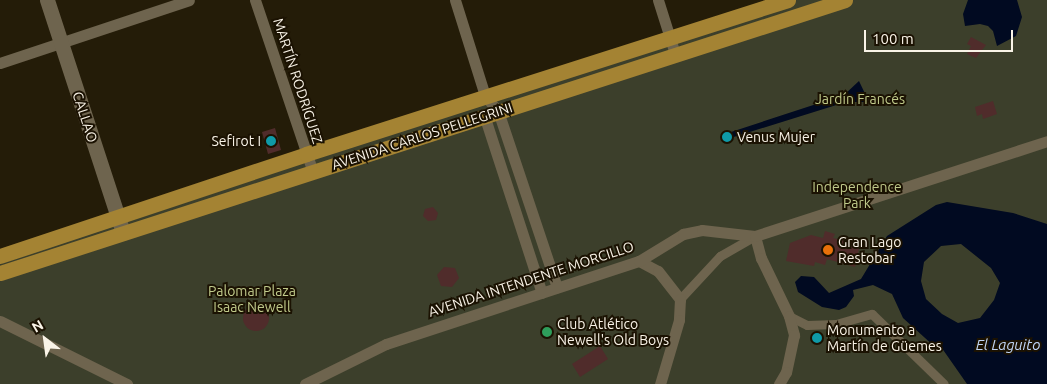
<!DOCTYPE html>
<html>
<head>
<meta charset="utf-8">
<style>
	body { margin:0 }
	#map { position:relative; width:1047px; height:384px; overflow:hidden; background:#241c08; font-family:Ubuntu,sans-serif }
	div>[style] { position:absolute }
	.green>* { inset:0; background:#3c3f2b }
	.water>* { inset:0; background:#010a21 }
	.building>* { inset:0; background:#502c2b }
	.round { border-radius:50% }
	.pedestrian>* { height:9px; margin:-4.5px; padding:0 4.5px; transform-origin:4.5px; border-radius:4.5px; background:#6e644e }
	.minor>* { height:11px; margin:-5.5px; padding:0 5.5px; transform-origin:5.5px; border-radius:5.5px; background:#6e644e }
	.secondary>* { height:15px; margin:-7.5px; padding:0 7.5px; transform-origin:7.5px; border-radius:7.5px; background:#6e644e }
	.primary>* { height:15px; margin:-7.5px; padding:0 7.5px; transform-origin:7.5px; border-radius:7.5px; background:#a48333 }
	.dots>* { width:14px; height:14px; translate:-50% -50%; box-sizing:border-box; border:2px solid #1b1202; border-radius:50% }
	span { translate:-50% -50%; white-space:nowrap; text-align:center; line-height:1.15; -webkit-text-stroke:4px #1b1202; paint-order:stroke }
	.street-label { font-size:14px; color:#f9f3e7 }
	.park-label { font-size:14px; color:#c0ca8b }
	.poi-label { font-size:14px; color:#f9f3e7 }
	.left { translate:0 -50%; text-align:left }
	.right { translate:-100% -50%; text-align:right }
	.water-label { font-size:15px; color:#c0d5f5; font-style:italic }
	.north { position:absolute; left:20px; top:314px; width:50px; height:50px; -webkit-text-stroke:4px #1b1202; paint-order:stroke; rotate:330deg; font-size:14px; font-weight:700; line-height:20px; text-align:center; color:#f9f3e7 }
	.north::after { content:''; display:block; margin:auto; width:18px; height:22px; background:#f9f3e7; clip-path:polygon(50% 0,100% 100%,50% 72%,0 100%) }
	.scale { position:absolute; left:864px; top:30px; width:149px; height:22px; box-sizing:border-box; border:2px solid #f9f3e7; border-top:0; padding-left:6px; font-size:15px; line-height:18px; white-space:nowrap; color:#f9f3e7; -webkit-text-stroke:4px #1b1202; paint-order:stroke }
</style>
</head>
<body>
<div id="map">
	<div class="green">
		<i style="clip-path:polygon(788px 0,1047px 0,1047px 384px,0 384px,0 256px)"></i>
	</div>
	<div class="water">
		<i style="clip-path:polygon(968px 0,1017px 0,1022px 17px,1016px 36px,997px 46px,993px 31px,988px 26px,980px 24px,965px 26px,963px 14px)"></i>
		<i style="clip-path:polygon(859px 81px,869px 102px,846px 102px,724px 140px,725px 134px,844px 95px)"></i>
		<i style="clip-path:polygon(evenodd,947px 202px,1013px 213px,1047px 224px,1047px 384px,967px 384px,939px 344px,935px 347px,903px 318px,892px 294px,873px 285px,853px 290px,854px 296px,846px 307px,839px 310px,822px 307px,798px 292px,795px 282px,801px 276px,814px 277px,829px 293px,861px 279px,887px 236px,936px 205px,947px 202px,961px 244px,991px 268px,1000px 283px,994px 300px,980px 318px,958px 323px,942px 314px,926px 299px,921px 281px,924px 262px,941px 246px,961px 244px)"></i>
	</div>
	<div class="building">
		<i style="clip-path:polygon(971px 37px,986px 45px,976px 58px,967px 54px,971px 46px,967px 44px)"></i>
		<i style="clip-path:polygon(993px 101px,997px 114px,983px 119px,982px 114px,977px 116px,975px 107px)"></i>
		<i style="clip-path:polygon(275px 128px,281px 150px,268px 154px,262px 132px)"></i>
		<i style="clip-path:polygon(433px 207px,438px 213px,436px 220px,428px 221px,423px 216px,425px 209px)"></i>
		<i style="clip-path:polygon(825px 231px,835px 234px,833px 238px,860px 244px,855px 267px,827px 259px,825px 265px,815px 262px,814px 266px,786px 261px,790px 243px,811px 235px,823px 238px)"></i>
		<i style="clip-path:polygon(444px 267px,455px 268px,459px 278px,452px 287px,441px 286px,437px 275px)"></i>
		<i class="round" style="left:243px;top:305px;width:26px;height:26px"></i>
		<i style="clip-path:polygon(600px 346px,608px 359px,580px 377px,572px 364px)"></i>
	</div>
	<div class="pedestrian">
		<i style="left:680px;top:299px;width:59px;rotate:-47.1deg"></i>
		<i style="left:720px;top:256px;width:40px;rotate:-29.7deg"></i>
		<i style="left:789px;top:316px;width:20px;rotate:27deg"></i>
		<i style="left:807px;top:325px;width:29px;rotate:-2deg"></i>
		<i style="left:836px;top:324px;width:37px;rotate:-16deg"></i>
		<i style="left:872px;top:314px;width:100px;rotate:44.2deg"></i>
	</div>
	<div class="minor">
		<i style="left:255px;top:0;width:182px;rotate:71.4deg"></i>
		<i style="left:455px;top:0;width:101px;rotate:72.6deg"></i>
		<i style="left:485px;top:96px;width:20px;rotate:49deg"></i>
		<i style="left:498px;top:111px;width:186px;rotate:71.5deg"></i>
		<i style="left:658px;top:0;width:57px;rotate:72.5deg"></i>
		<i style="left:0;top:63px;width:199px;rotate:-18.4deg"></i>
		<i style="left:484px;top:115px;width:187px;rotate:72deg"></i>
		<i style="left:755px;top:236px;width:23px;rotate:75deg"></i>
		<i style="left:761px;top:258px;width:64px;rotate:64.2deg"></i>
		<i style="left:789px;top:316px;width:20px;rotate:75deg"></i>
		<i style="left:794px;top:335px;width:38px;rotate:102deg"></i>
		<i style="left:786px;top:372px;width:14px;rotate:120deg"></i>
		<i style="left:639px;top:261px;width:21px;rotate:28deg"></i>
		<i style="left:658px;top:271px;width:36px;rotate:52deg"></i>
		<i style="left:680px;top:299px;width:21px;rotate:93deg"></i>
		<i style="left:679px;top:320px;width:67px;rotate:106.5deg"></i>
		<i style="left:0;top:321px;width:142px;rotate:26.4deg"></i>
		<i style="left:305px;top:384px;width:90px;rotate:-26.3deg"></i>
		<i style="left:386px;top:344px;width:266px;rotate:-18.2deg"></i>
		<i style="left:639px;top:261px;width:52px;rotate:-31.5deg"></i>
		<i style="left:683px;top:234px;width:19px;rotate:-12deg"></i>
		<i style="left:702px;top:230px;width:53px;rotate:6.5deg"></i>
		<i style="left:755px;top:236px;width:307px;rotate:-18deg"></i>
	</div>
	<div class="secondary">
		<i style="left:47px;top:0;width:245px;rotate:71.9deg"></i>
	</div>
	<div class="primary">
		<i style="left:0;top:256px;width:323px;rotate:-18.4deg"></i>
		<i style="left:306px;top:154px;width:506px;rotate:-17.72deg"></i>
		<i style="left:0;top:273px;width:888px;rotate:-17.9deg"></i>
	</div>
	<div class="dots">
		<i style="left:727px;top:137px;background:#0f9aa8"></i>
		<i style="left:271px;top:141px;background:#0f9aa8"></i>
		<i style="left:828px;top:250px;background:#e8710a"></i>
		<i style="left:547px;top:332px;background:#2e9e5b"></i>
		<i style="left:817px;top:338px;background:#0f9aa8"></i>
	</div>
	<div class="street-label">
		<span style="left:298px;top:81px;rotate:72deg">MARTÍN RODRÍGUEZ</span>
		<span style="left:85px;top:117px;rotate:72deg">CALLAO</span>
		<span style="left:422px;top:136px;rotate:-18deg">AVENIDA CARLOS PELLEGRINI</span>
		<span style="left:531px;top:279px;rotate:-18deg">AVENIDA INTENDENTE MORCILLO</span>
	</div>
	<div class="park-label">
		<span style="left:860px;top:99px">Jardín Francés</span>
		<span style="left:857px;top:195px">Independence<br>Park</span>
		<span style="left:252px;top:299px">Palomar Plaza<br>Isaac Newell</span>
	</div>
	<div class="poi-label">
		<span class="left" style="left:737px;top:137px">Venus Mujer</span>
		<span class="right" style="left:261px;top:141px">Sefirot I</span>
		<span class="left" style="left:838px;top:250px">Gran Lago<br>Restobar</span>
		<span class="left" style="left:557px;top:332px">Club Atlético<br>Newell's Old Boys</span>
		<span class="left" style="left:827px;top:338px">Monumento a<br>Martín de Güemes</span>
	</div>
	<div class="water-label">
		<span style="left:1008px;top:345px">El Laguito</span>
	</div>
	<div class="north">N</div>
	<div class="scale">100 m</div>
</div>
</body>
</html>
